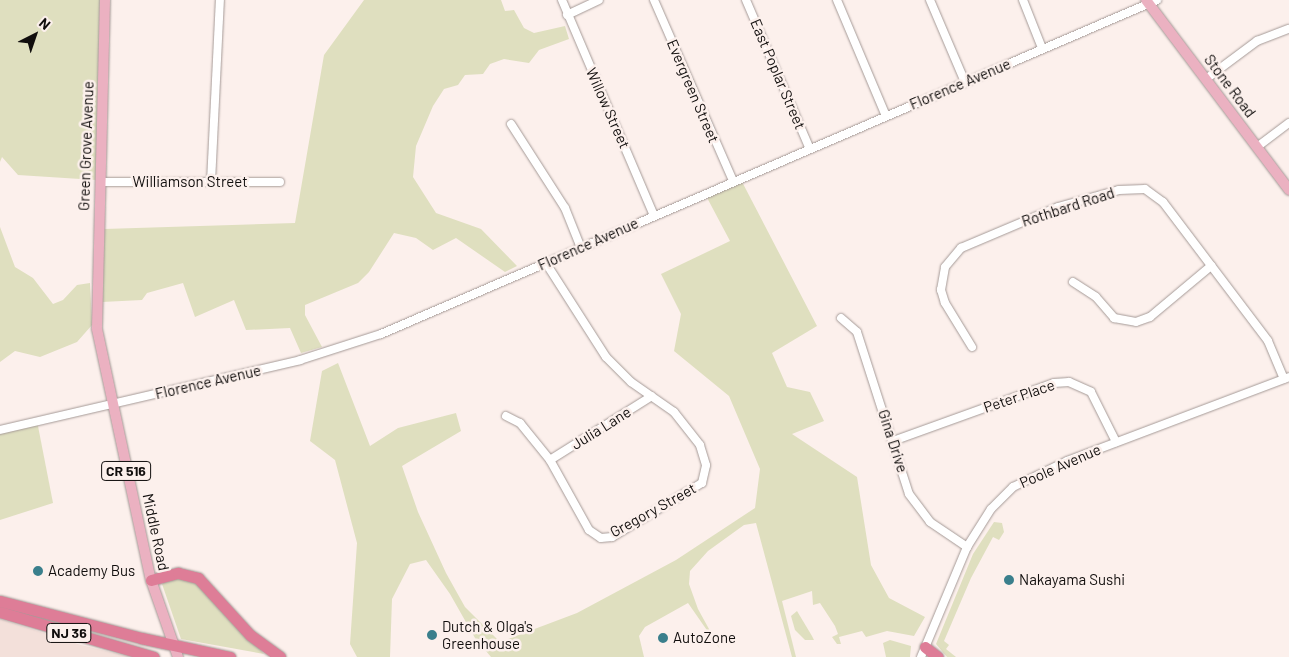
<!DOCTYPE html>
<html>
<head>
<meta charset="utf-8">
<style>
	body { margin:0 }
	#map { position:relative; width:1289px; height:657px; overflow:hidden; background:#fcf0ec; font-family:Barlow,sans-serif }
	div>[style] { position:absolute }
	.built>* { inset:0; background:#f3e0da }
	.green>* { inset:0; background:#dfdfbf }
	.roads { filter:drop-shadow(0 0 1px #a59a97) drop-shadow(0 0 1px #a59a97) }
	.minor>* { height:8px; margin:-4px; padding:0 4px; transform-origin:4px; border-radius:4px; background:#fff }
	.major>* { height:10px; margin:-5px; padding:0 5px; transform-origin:5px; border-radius:5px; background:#ebb1c1 }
	.highway>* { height:11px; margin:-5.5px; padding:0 5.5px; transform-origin:5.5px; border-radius:5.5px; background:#de7d97 }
	.dots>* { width:14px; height:14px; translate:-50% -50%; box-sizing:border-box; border:2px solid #fcf0ec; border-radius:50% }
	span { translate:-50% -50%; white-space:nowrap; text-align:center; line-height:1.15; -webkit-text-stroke:5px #fcf0ec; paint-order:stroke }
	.shield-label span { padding:1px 4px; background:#fcf0ec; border:1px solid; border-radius:4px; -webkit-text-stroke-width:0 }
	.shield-label { font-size:14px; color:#110e0d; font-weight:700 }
	.street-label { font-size:15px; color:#110e0d }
	.poi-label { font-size:15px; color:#110e0d }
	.left { translate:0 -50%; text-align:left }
	.north { position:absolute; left:10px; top:10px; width:50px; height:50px; -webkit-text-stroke:4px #fcf0ec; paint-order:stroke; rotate:41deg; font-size:14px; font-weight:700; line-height:20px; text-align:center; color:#110e0d }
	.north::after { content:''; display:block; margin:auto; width:18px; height:22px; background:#110e0d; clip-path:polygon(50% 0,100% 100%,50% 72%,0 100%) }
</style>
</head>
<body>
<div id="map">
	<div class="built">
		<i style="clip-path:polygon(0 619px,81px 645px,131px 657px,0 657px)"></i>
	</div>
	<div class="green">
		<i style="clip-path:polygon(0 0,100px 0,96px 180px,18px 175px,2px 157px,0 162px)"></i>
		<i style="clip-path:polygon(364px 0,501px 0,505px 11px,514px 10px,524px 28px,534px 33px,565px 26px,569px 39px,539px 50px,529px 63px,504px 59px,490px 64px,483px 74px,465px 75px,458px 85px,444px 89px,433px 106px,416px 146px,413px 177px,436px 213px,481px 229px,517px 266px,505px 272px,456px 238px,433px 250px,416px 238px,394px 233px,369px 272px,358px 283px,305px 305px,305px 315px,322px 347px,301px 353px,290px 328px,246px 330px,234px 300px,195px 317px,183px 283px,147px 293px,142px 300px,102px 302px,104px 229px,295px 223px,324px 55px)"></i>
		<i style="clip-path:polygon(739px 176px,817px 326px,772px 353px,787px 387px,810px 392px,824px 421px,792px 434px,857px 477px,871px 565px,889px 598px,925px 617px,914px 636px,887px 631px,866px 637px,862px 631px,839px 637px,841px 644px,837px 644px,832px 637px,838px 634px,835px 626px,820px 603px,813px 605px,812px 591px,782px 601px,796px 657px,792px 657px,756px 523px,744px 525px,708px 551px,690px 571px,689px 584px,698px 609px,720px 649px,688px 603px,645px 627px,639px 636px,644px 657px,491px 657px,475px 638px,450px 594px,426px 560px,410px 564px,392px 599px,390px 657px,357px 657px,350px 644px,357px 543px,335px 460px,310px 441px,322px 371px,338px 363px,370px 446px,398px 428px,456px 413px,461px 431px,402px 466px,418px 512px,446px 573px,465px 607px,500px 642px,577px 613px,676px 560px,755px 508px,760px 469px,729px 396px,674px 351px,681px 314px,661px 274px,730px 241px,704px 192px)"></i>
		<i style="clip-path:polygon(0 227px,15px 267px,33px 278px,53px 304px,63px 300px,77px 285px,90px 283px,92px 325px,77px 342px,40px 357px,15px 351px,0 362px)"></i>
		<i style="clip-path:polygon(37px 421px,53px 503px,0 520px,0 429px)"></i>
		<i style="clip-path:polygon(994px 522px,1002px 523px,1004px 532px,999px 540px,993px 537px,971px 578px,944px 641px,949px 645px,946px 649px,956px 657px,947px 657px,936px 644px,973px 554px)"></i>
		<i style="clip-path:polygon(185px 577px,205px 587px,264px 654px,181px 639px,162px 584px,168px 579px)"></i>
		<i style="clip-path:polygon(797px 611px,812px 636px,814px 640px,805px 640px,795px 630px,791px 616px)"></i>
		<i style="clip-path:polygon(890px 640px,911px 646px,910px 657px,886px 657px,883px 643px)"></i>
	</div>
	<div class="roads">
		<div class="minor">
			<i style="left:562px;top:0;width:235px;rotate:66.9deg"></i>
			<i style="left:654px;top:0;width:197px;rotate:66.4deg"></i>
			<i style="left:746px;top:0;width:162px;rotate:66.8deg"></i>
			<i style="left:837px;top:0;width:126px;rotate:67.1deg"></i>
			<i style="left:930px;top:0;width:89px;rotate:66.9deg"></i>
			<i style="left:1023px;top:0;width:52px;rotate:68.4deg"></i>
			<i style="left:567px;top:15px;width:35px;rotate:-25deg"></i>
			<i style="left:1206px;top:79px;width:64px;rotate:-36.7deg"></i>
			<i style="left:1257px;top:41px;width:34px;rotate:-21deg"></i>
			<i style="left:511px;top:124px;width:100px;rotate:57.3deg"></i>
			<i style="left:565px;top:208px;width:43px;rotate:68.2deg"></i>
			<i style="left:1257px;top:147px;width:40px;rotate:-37deg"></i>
			<i style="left:100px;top:182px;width:180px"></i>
			<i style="left:211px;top:182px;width:182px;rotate:-87.2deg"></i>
			<i style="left:1073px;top:282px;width:27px;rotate:33deg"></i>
			<i style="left:1096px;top:297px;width:28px;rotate:49deg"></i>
			<i style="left:1114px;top:318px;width:22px;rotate:10deg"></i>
			<i style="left:1136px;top:322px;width:15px;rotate:-20deg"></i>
			<i style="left:1150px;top:317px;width:80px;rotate:-39.9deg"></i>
			<i style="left:841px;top:318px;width:21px;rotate:41deg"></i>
			<i style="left:857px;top:332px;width:170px;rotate:72.2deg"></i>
			<i style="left:909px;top:494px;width:35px;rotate:53deg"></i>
			<i style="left:930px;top:522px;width:45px;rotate:34deg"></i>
			<i style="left:972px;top:347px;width:52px;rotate:-121.5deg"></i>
			<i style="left:945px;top:303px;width:14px;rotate:-107deg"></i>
			<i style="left:941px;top:290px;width:23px;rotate:-80deg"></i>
			<i style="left:945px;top:267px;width:25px;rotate:-50deg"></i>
			<i style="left:961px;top:248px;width:105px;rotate:-22.9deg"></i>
			<i style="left:1058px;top:207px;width:63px;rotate:-15.6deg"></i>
			<i style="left:1119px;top:190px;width:26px;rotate:-2deg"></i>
			<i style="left:1145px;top:189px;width:22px;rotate:36deg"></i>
			<i style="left:1163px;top:202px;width:174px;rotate:52.9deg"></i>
			<i style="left:1268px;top:341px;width:41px;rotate:67.2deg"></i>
			<i style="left:506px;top:416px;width:16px;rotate:27deg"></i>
			<i style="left:520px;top:423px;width:48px;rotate:51deg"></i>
			<i style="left:550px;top:460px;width:80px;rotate:60.9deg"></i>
			<i style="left:589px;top:530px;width:14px;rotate:34deg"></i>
			<i style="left:601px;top:538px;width:11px;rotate:-5deg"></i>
			<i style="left:612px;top:537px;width:105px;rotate:-31deg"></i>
			<i style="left:702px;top:483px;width:18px;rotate:-77deg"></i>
			<i style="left:706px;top:465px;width:21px;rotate:-107deg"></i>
			<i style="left:700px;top:445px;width:42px;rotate:-128.2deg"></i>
			<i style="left:674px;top:412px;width:52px;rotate:-145.1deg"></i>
			<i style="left:631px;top:382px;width:35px;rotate:-135deg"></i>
			<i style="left:606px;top:357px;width:112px;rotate:-122.6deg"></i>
			<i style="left:0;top:430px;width:308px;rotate:-13.1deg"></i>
			<i style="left:300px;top:360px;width:85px;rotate:-17.8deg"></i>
			<i style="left:381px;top:334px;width:845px;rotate:-23.29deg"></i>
			<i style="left:893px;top:441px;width:171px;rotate:-19.8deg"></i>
			<i style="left:1054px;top:383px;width:15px;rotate:-4deg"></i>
			<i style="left:1069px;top:382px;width:24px;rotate:24deg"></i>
			<i style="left:1091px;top:392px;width:56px;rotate:63.4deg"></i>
			<i style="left:550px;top:460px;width:120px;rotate:-32.1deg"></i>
			<i style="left:921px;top:657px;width:119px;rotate:-67.3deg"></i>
			<i style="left:967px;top:547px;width:45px;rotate:-57.7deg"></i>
			<i style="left:991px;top:509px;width:31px;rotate:-45deg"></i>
			<i style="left:1013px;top:487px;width:60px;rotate:-25.7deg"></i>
			<i style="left:1067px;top:461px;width:237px;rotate:-20.7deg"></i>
		</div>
		<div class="major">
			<i style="left:105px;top:0;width:329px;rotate:91.4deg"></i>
			<i style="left:97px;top:329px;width:257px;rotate:77.9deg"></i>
			<i style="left:151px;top:580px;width:82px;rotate:70.7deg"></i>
			<i style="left:1146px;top:0;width:238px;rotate:53deg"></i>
		</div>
		<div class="highway">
			<i style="left:151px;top:580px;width:28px;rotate:-15deg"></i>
			<i style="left:178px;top:573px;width:21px;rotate:14deg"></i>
			<i style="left:198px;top:578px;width:77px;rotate:47.6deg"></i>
			<i style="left:250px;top:635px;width:37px;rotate:36deg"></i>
			<i style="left:0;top:601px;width:146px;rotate:14.7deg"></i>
			<i style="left:141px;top:638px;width:91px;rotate:12.1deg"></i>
			<i style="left:0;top:612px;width:160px;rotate:16.3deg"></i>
			<i style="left:925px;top:647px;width:16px;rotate:38deg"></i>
		</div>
	</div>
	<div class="dots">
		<i style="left:38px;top:571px;background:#3a7f8c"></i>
		<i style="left:1009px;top:580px;background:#3a7f8c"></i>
		<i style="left:432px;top:635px;background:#3a7f8c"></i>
		<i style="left:663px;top:638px;background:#3a7f8c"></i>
	</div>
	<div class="shield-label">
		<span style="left:126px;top:471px">CR 516</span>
		<span style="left:69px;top:633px">NJ 36</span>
	</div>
	<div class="street-label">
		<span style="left:778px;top:74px;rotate:67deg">East Poplar Street</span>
		<span style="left:960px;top:84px;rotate:-23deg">Florence Avenue</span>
		<span style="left:1230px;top:86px;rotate:53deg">Stone Road</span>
		<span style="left:693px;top:91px;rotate:67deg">Evergreen Street</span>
		<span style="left:608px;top:108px;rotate:66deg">Willow Street</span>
		<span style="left:86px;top:146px;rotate:-88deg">Green Grove Avenue</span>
		<span style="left:190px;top:182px">Williamson Street</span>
		<span style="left:1068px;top:207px;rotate:-18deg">Rothbard Road</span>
		<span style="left:588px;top:244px;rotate:-24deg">Florence Avenue</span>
		<span style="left:208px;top:382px;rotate:-13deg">Florence Avenue</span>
		<span style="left:1019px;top:396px;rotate:-19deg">Peter Place</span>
		<span style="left:601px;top:428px;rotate:-32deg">Julia Lane</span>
		<span style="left:893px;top:441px;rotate:72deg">Gina Drive</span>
		<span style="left:1060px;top:466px;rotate:-24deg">Poole Avenue</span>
		<span style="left:653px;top:510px;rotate:-29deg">Gregory Street</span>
		<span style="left:156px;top:532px;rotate:78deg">Middle Road</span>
	</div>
	<div class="poi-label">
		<span class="left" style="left:48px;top:571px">Academy Bus</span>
		<span class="left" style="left:1019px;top:580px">Nakayama Sushi</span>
		<span class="left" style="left:442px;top:635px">Dutch &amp; Olga's<br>Greenhouse</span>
		<span class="left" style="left:673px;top:638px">AutoZone</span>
	</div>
	<div class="north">N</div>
</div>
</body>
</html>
